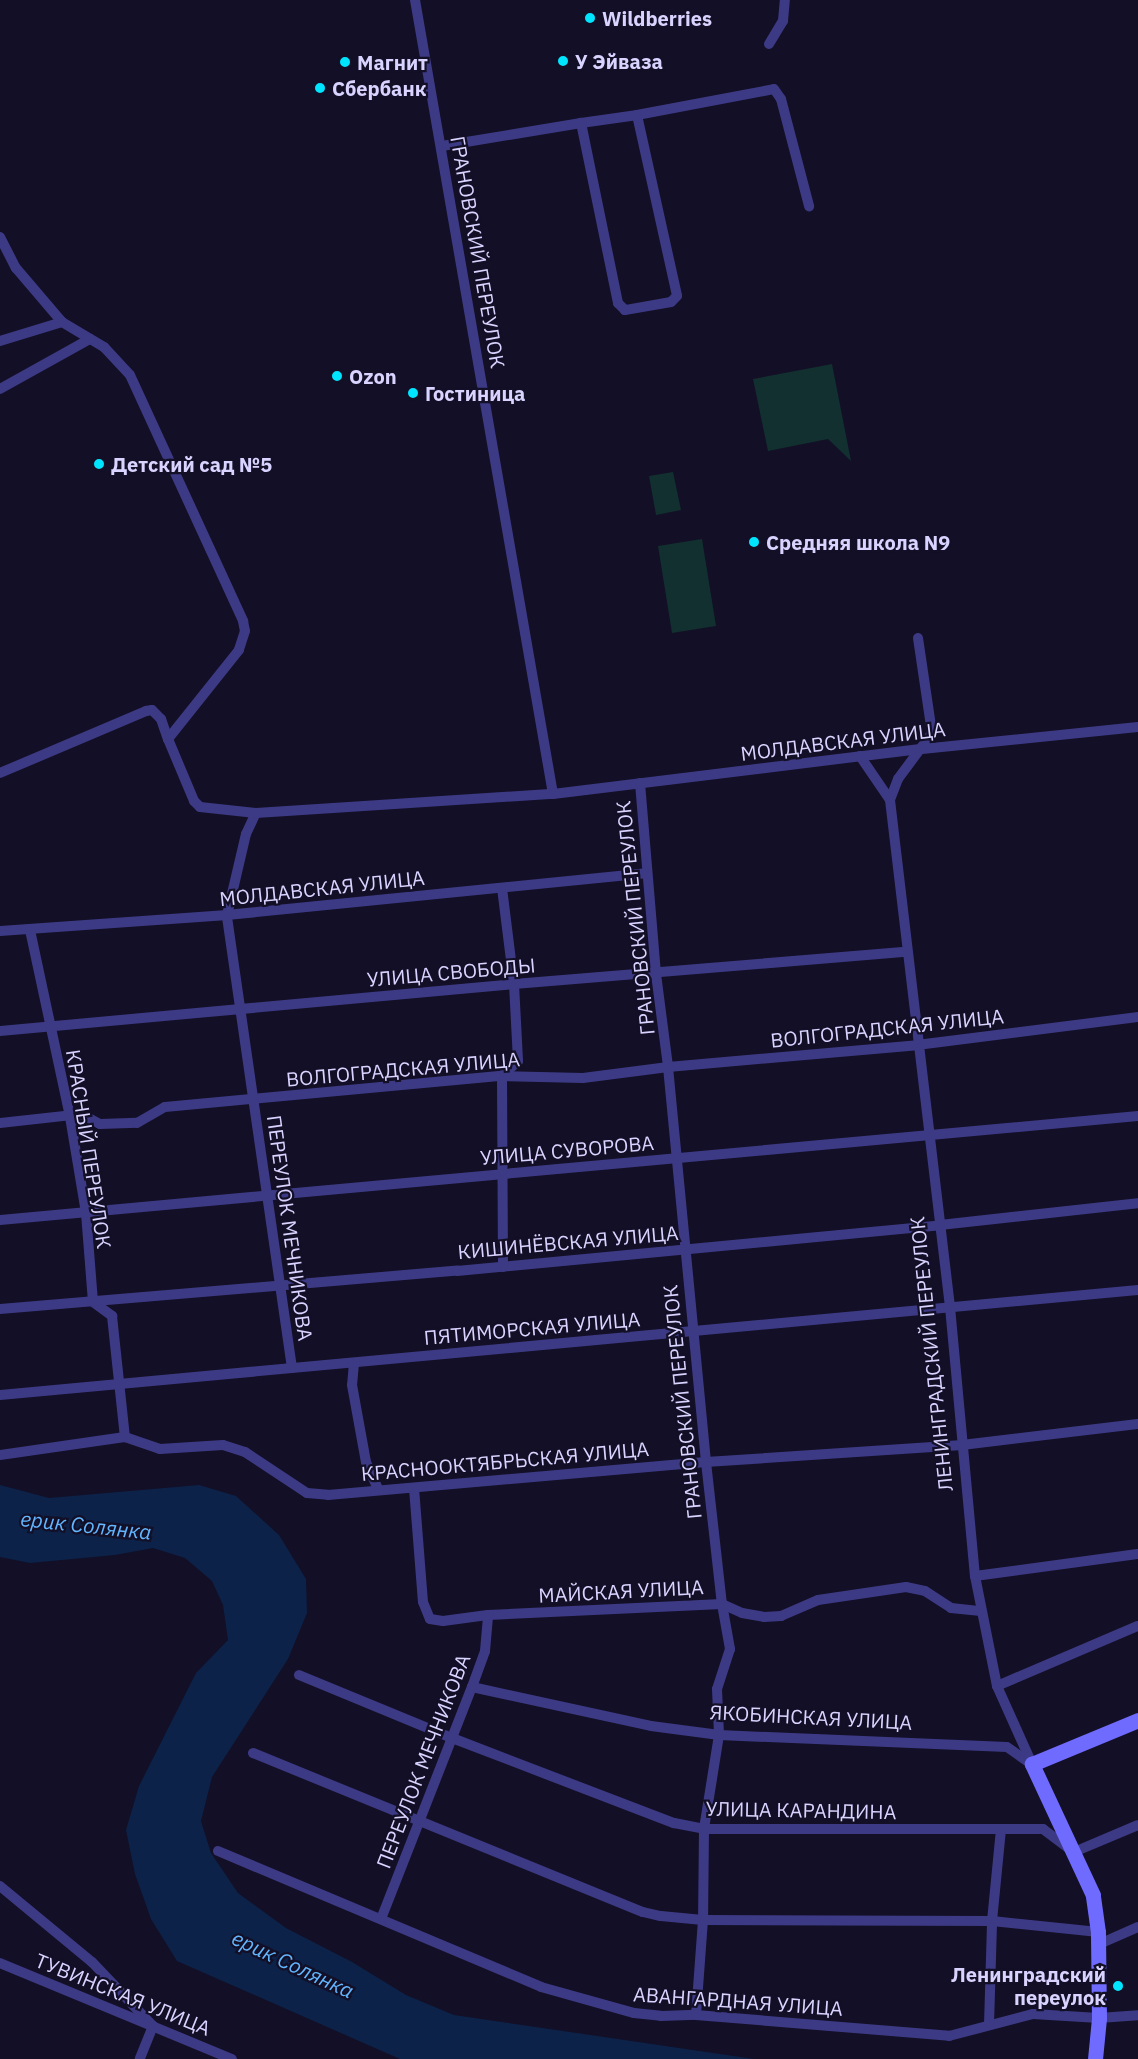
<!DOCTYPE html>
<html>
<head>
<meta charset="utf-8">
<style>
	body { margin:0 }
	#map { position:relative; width:1138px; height:2059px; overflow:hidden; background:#130f26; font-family:"IBM Plex Sans",sans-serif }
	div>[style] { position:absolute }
	.green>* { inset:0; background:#12302f }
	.water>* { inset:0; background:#0c2248 }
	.street>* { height:10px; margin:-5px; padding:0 5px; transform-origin:5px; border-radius:5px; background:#3d3a85 }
	.secondary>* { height:15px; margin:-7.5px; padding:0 7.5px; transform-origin:7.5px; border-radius:7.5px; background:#6f6bff }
	.dots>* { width:16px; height:16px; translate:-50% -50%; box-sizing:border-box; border:3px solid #130f26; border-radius:50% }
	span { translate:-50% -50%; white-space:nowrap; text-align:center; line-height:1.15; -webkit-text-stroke:4.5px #130f26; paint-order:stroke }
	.poi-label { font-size:20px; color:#d9d4ff; font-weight:700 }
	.left { translate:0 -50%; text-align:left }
	.right { translate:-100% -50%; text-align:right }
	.street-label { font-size:20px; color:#d9d4ff }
	.water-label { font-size:21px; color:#62b6ff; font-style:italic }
</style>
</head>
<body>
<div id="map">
	<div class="green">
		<i style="clip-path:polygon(832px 364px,851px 461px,828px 439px,768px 451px,753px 379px)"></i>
		<i style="clip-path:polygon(673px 472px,681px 510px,656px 515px,649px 476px)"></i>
		<i style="clip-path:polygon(702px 539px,716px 626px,672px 633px,658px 546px)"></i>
	</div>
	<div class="water">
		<i style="clip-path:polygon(0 1485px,49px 1498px,199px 1485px,236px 1496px,279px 1535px,306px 1579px,307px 1613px,288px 1659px,212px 1777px,201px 1821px,211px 1853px,238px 1893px,286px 1928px,352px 1962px,406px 1995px,454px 2015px,754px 2059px,400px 2059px,177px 1961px,151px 1919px,135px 1874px,126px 1830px,139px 1786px,196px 1673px,228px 1640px,223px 1605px,212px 1581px,185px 1558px,153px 1548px,115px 1555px,30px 1563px,0 1557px)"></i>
	</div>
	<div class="street">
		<i style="left:415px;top:0;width:806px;rotate:80.14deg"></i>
		<i style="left:769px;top:44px;width:27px;rotate:-59deg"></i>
		<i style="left:783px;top:21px;width:21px;rotate:-85deg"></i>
		<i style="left:637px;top:115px;width:185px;rotate:77.5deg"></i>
		<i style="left:677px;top:296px;width:8px;rotate:135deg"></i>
		<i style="left:671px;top:302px;width:47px;rotate:170.1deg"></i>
		<i style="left:625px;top:310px;width:10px;rotate:-135deg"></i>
		<i style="left:618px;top:303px;width:184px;rotate:-101.6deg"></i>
		<i style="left:581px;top:123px;width:57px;rotate:-8.1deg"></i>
		<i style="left:637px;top:115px;width:139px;rotate:-10.7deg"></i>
		<i style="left:774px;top:89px;width:12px;rotate:55deg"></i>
		<i style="left:781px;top:99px;width:111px;rotate:75.3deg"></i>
		<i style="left:442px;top:146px;width:141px;rotate:-9.4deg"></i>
		<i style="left:0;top:237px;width:35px;rotate:63deg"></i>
		<i style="left:16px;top:268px;width:71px;rotate:49.6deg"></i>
		<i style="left:62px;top:322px;width:49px;rotate:30.8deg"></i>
		<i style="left:104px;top:347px;width:38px;rotate:47deg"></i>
		<i style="left:130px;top:375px;width:271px;rotate:65.3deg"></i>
		<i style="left:243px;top:621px;width:10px;rotate:79deg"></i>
		<i style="left:245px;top:631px;width:20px;rotate:108deg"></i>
		<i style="left:239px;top:650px;width:114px;rotate:128.6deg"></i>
		<i style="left:168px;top:739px;width:67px;rotate:67.2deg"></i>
		<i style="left:194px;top:801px;width:8px;rotate:45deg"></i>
		<i style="left:200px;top:807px;width:56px;rotate:6.1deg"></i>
		<i style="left:0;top:341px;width:65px;rotate:-17deg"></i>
		<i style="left:0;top:389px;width:103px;rotate:-29.1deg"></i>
		<i style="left:918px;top:638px;width:96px;rotate:81.6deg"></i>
		<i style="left:932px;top:733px;width:57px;rotate:126.5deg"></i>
		<i style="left:898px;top:779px;width:22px;rotate:111deg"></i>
		<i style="left:890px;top:800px;width:511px;rotate:83.25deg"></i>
		<i style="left:950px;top:1307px;width:270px;rotate:84.7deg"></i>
		<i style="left:975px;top:1576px;width:112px;rotate:78.7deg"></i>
		<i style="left:997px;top:1686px;width:85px;rotate:65.8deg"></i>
		<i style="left:860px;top:756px;width:53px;rotate:55.7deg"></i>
		<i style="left:0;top:773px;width:159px;rotate:-23deg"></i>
		<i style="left:146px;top:711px;width:6px;rotate:-9deg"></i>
		<i style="left:152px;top:710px;width:13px;rotate:45deg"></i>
		<i style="left:161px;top:719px;width:21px;rotate:71deg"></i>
		<i style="left:640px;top:783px;width:192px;rotate:85.2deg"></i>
		<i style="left:656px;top:974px;width:94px;rotate:82.6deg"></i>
		<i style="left:668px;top:1067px;width:397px;rotate:84.5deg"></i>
		<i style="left:706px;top:1462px;width:143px;rotate:83.6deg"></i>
		<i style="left:722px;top:1604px;width:46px;rotate:79.9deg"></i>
		<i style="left:730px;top:1649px;width:42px;rotate:108deg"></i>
		<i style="left:717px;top:1689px;width:46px;rotate:87.5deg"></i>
		<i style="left:719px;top:1735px;width:95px;rotate:99.1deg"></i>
		<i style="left:704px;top:1829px;width:91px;rotate:90.6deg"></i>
		<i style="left:703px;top:1920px;width:95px;rotate:94.2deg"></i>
		<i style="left:502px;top:888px;width:97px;rotate:82.9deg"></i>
		<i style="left:514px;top:984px;width:77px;rotate:87deg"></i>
		<i style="left:518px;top:1061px;width:22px;rotate:137deg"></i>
		<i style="left:502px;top:1076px;width:191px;rotate:89.7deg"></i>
		<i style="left:30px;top:930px;width:191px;rotate:77.9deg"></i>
		<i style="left:70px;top:1117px;width:97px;rotate:80.5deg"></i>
		<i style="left:86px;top:1213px;width:89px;rotate:85.5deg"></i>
		<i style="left:93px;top:1302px;width:24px;rotate:36deg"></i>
		<i style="left:112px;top:1316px;width:122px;rotate:83.9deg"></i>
		<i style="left:0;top:931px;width:228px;rotate:-4deg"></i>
		<i style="left:227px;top:915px;width:421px;rotate:-5.7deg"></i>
		<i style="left:0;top:1031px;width:516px;rotate:-5.22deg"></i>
		<i style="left:514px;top:984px;width:393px;rotate:-4.7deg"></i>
		<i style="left:0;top:1123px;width:81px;rotate:-6.3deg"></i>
		<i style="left:81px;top:1114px;width:21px;rotate:28deg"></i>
		<i style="left:100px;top:1124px;width:37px;rotate:-2deg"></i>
		<i style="left:137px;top:1123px;width:32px;rotate:-30deg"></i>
		<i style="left:165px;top:1107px;width:338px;rotate:-5.3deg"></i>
		<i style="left:502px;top:1076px;width:81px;rotate:1.4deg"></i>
		<i style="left:583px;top:1078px;width:86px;rotate:-7.4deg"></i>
		<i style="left:668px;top:1067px;width:250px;rotate:-5deg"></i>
		<i style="left:917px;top:1045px;width:223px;rotate:-7.2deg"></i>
		<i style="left:0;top:1220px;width:1143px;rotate:-5.22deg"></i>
		<i style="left:0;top:1309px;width:459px;rotate:-4.8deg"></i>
		<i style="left:457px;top:1271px;width:485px;rotate:-5.4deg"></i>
		<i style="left:940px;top:1225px;width:199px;rotate:-6.3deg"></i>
		<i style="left:354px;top:1363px;width:22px;rotate:95deg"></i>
		<i style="left:352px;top:1385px;width:78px;rotate:79.7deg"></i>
		<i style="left:366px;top:1462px;width:30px;rotate:66deg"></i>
		<i style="left:292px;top:1368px;width:458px;rotate:-98.2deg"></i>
		<i style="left:227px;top:915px;width:83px;rotate:-76.8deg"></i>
		<i style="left:246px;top:834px;width:23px;rotate:-65deg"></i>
		<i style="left:256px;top:813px;width:298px;rotate:-3.7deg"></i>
		<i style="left:553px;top:794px;width:372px;rotate:-7deg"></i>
		<i style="left:922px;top:749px;width:217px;rotate:-5.8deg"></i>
		<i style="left:0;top:1395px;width:1143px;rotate:-5.27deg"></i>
		<i style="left:0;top:1455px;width:126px;rotate:-8.2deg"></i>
		<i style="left:125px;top:1437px;width:37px;rotate:19deg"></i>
		<i style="left:160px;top:1449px;width:63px;rotate:-3.6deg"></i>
		<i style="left:223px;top:1445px;width:23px;rotate:18deg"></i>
		<i style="left:245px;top:1452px;width:74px;rotate:33.5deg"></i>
		<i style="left:307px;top:1493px;width:21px;rotate:5deg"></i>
		<i style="left:328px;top:1495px;width:379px;rotate:-5deg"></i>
		<i style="left:706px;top:1462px;width:257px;rotate:-3.8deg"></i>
		<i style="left:962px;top:1445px;width:177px;rotate:-6.8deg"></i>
		<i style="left:414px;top:1488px;width:114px;rotate:85.5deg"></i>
		<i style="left:423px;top:1602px;width:18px;rotate:68deg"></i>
		<i style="left:430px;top:1619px;width:13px;rotate:9deg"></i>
		<i style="left:443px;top:1621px;width:45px;rotate:-7.6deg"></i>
		<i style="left:488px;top:1615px;width:234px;rotate:-2.7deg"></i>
		<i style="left:722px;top:1604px;width:22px;rotate:24deg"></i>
		<i style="left:742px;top:1613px;width:22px;rotate:10deg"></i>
		<i style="left:764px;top:1617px;width:17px;rotate:-3deg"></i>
		<i style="left:781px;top:1616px;width:40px;rotate:-23.4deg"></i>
		<i style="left:818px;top:1600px;width:89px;rotate:-8.4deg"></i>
		<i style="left:906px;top:1587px;width:19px;rotate:12deg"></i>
		<i style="left:925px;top:1591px;width:31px;rotate:33deg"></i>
		<i style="left:951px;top:1608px;width:30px;rotate:6deg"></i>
		<i style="left:975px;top:1576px;width:164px;rotate:-7.7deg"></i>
		<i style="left:299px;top:1675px;width:165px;rotate:22.4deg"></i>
		<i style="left:452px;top:1738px;width:238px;rotate:21deg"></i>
		<i style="left:674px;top:1823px;width:31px;rotate:11deg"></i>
		<i style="left:704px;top:1829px;width:339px"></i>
		<i style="left:1043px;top:1829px;width:39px;rotate:37deg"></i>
		<i style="left:1074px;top:1852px;width:69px;rotate:-22.9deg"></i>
		<i style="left:997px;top:1686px;width:153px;rotate:-23.1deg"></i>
		<i style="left:472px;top:1687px;width:183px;rotate:12.3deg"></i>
		<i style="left:651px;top:1726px;width:69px;rotate:7.5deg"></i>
		<i style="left:719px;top:1735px;width:288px;rotate:2.4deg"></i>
		<i style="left:1007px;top:1747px;width:29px;rotate:35deg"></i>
		<i style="left:253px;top:1753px;width:421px;rotate:22.2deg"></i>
		<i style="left:643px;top:1912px;width:18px;rotate:13deg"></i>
		<i style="left:661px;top:1916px;width:42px;rotate:5.4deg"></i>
		<i style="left:703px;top:1920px;width:289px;rotate:0.2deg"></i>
		<i style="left:992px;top:1921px;width:107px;rotate:5.9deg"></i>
		<i style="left:218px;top:1851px;width:350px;rotate:22.8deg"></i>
		<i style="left:541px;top:1987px;width:97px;rotate:15.6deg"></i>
		<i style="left:634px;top:2013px;width:27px;rotate:6deg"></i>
		<i style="left:661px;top:2016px;width:35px;rotate:-2deg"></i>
		<i style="left:696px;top:2015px;width:254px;rotate:4.7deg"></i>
		<i style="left:949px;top:2036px;width:87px;rotate:-14.7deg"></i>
		<i style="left:1033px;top:2014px;width:66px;rotate:3.5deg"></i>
		<i style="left:1099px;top:2018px;width:39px;rotate:-4deg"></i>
		<i style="left:0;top:1886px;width:119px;rotate:39.6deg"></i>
		<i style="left:92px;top:1962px;width:88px;rotate:46.4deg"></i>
		<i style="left:153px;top:2026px;width:35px;rotate:112deg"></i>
		<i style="left:381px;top:1919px;width:249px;rotate:-68.6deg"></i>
		<i style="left:472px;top:1687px;width:38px;rotate:-70deg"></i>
		<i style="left:485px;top:1651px;width:36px;rotate:-85deg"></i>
		<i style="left:1097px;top:1945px;width:45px;rotate:-23.7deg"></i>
		<i style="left:0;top:1963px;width:251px;rotate:22.5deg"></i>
		<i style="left:989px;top:2025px;width:104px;rotate:-88.3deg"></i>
		<i style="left:992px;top:1921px;width:91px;rotate:-84.4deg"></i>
	</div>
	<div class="secondary">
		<i style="left:1095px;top:2059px;width:41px;rotate:-84.4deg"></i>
		<i style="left:1099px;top:2018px;width:86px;rotate:-90.7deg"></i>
		<i style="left:1098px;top:1932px;width:37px;rotate:-98deg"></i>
		<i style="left:1093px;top:1895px;width:145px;rotate:-115deg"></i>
		<i style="left:1032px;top:1764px;width:115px;rotate:-22.5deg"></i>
	</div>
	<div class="dots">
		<i style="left:590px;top:18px;background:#00e5ff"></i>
		<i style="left:563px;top:61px;background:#00e5ff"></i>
		<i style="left:345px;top:62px;background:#00e5ff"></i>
		<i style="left:320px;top:88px;background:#00e5ff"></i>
		<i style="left:337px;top:376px;background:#00e5ff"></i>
		<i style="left:413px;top:393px;background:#00e5ff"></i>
		<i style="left:99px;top:464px;background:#00e5ff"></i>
		<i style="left:754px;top:542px;background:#00e5ff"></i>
		<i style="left:1118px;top:1986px;background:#00e5ff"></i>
	</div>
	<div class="poi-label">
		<span class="left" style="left:602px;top:18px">Wildberries</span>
		<span class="left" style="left:575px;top:61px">У Эйваза</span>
		<span class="left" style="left:357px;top:62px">Магнит</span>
		<span class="left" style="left:332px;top:88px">Сбербанк</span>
		<span class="left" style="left:349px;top:376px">Ozon</span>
		<span class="left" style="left:425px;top:393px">Гостиница</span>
		<span class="left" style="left:111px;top:464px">Детский сад №5</span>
		<span class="left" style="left:766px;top:542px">Средняя школа N9</span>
		<span class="right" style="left:1106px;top:1986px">Ленинградский<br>переулок</span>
	</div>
	<div class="street-label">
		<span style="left:478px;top:252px;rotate:80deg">ГРАНОВСКИЙ ПЕРЕУЛОК</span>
		<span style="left:843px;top:741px;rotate:-7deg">МОЛДАВСКАЯ УЛИЦА</span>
		<span style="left:322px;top:888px;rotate:-6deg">МОЛДАВСКАЯ УЛИЦА</span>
		<span style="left:635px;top:918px;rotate:-96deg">ГРАНОВСКИЙ ПЕРЕУЛОК</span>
		<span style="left:451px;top:972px;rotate:-5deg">УЛИЦА СВОБОДЫ</span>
		<span style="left:887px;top:1028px;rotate:-6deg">ВОЛГОГРАДСКАЯ УЛИЦА</span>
		<span style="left:403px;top:1069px;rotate:-5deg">ВОЛГОГРАДСКАЯ УЛИЦА</span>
		<span style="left:89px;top:1149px;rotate:81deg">КРАСНЫЙ ПЕРЕУЛОК</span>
		<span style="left:567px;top:1150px;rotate:-5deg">УЛИЦА СУВОРОВА</span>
		<span style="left:290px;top:1228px;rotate:82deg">ПЕРЕУЛОК МЕЧНИКОВА</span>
		<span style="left:568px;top:1242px;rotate:-5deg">КИШИНЁВСКАЯ УЛИЦА</span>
		<span style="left:532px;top:1328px;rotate:-5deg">ПЯТИМОРСКАЯ УЛИЦА</span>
		<span style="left:931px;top:1354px;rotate:-96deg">ЛЕНИНГРАДСКИЙ ПЕРЕУЛОК</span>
		<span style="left:682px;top:1402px;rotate:-96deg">ГРАНОВСКИЙ ПЕРЕУЛОК</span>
		<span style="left:505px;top:1461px;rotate:-5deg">КРАСНООКТЯБРЬСКАЯ УЛИЦА</span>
		<span style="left:621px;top:1591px;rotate:-3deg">МАЙСКАЯ УЛИЦА</span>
		<span style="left:811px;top:1717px;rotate:3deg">ЯКОБИНСКАЯ УЛИЦА</span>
		<span style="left:423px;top:1761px;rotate:-69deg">ПЕРЕУЛОК МЕЧНИКОВА</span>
		<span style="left:801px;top:1810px;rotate:1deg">УЛИЦА КАРАНДИНА</span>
		<span style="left:123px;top:1994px;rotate:22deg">ТУВИНСКАЯ УЛИЦА</span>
		<span style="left:738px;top:2001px;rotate:4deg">АВАНГАРДНАЯ УЛИЦА</span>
	</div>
	<div class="water-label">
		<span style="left:86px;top:1525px;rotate:6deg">ерик Солянка</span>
		<span style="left:293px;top:1964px;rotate:25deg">ерик Солянка</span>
	</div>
</div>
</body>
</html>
